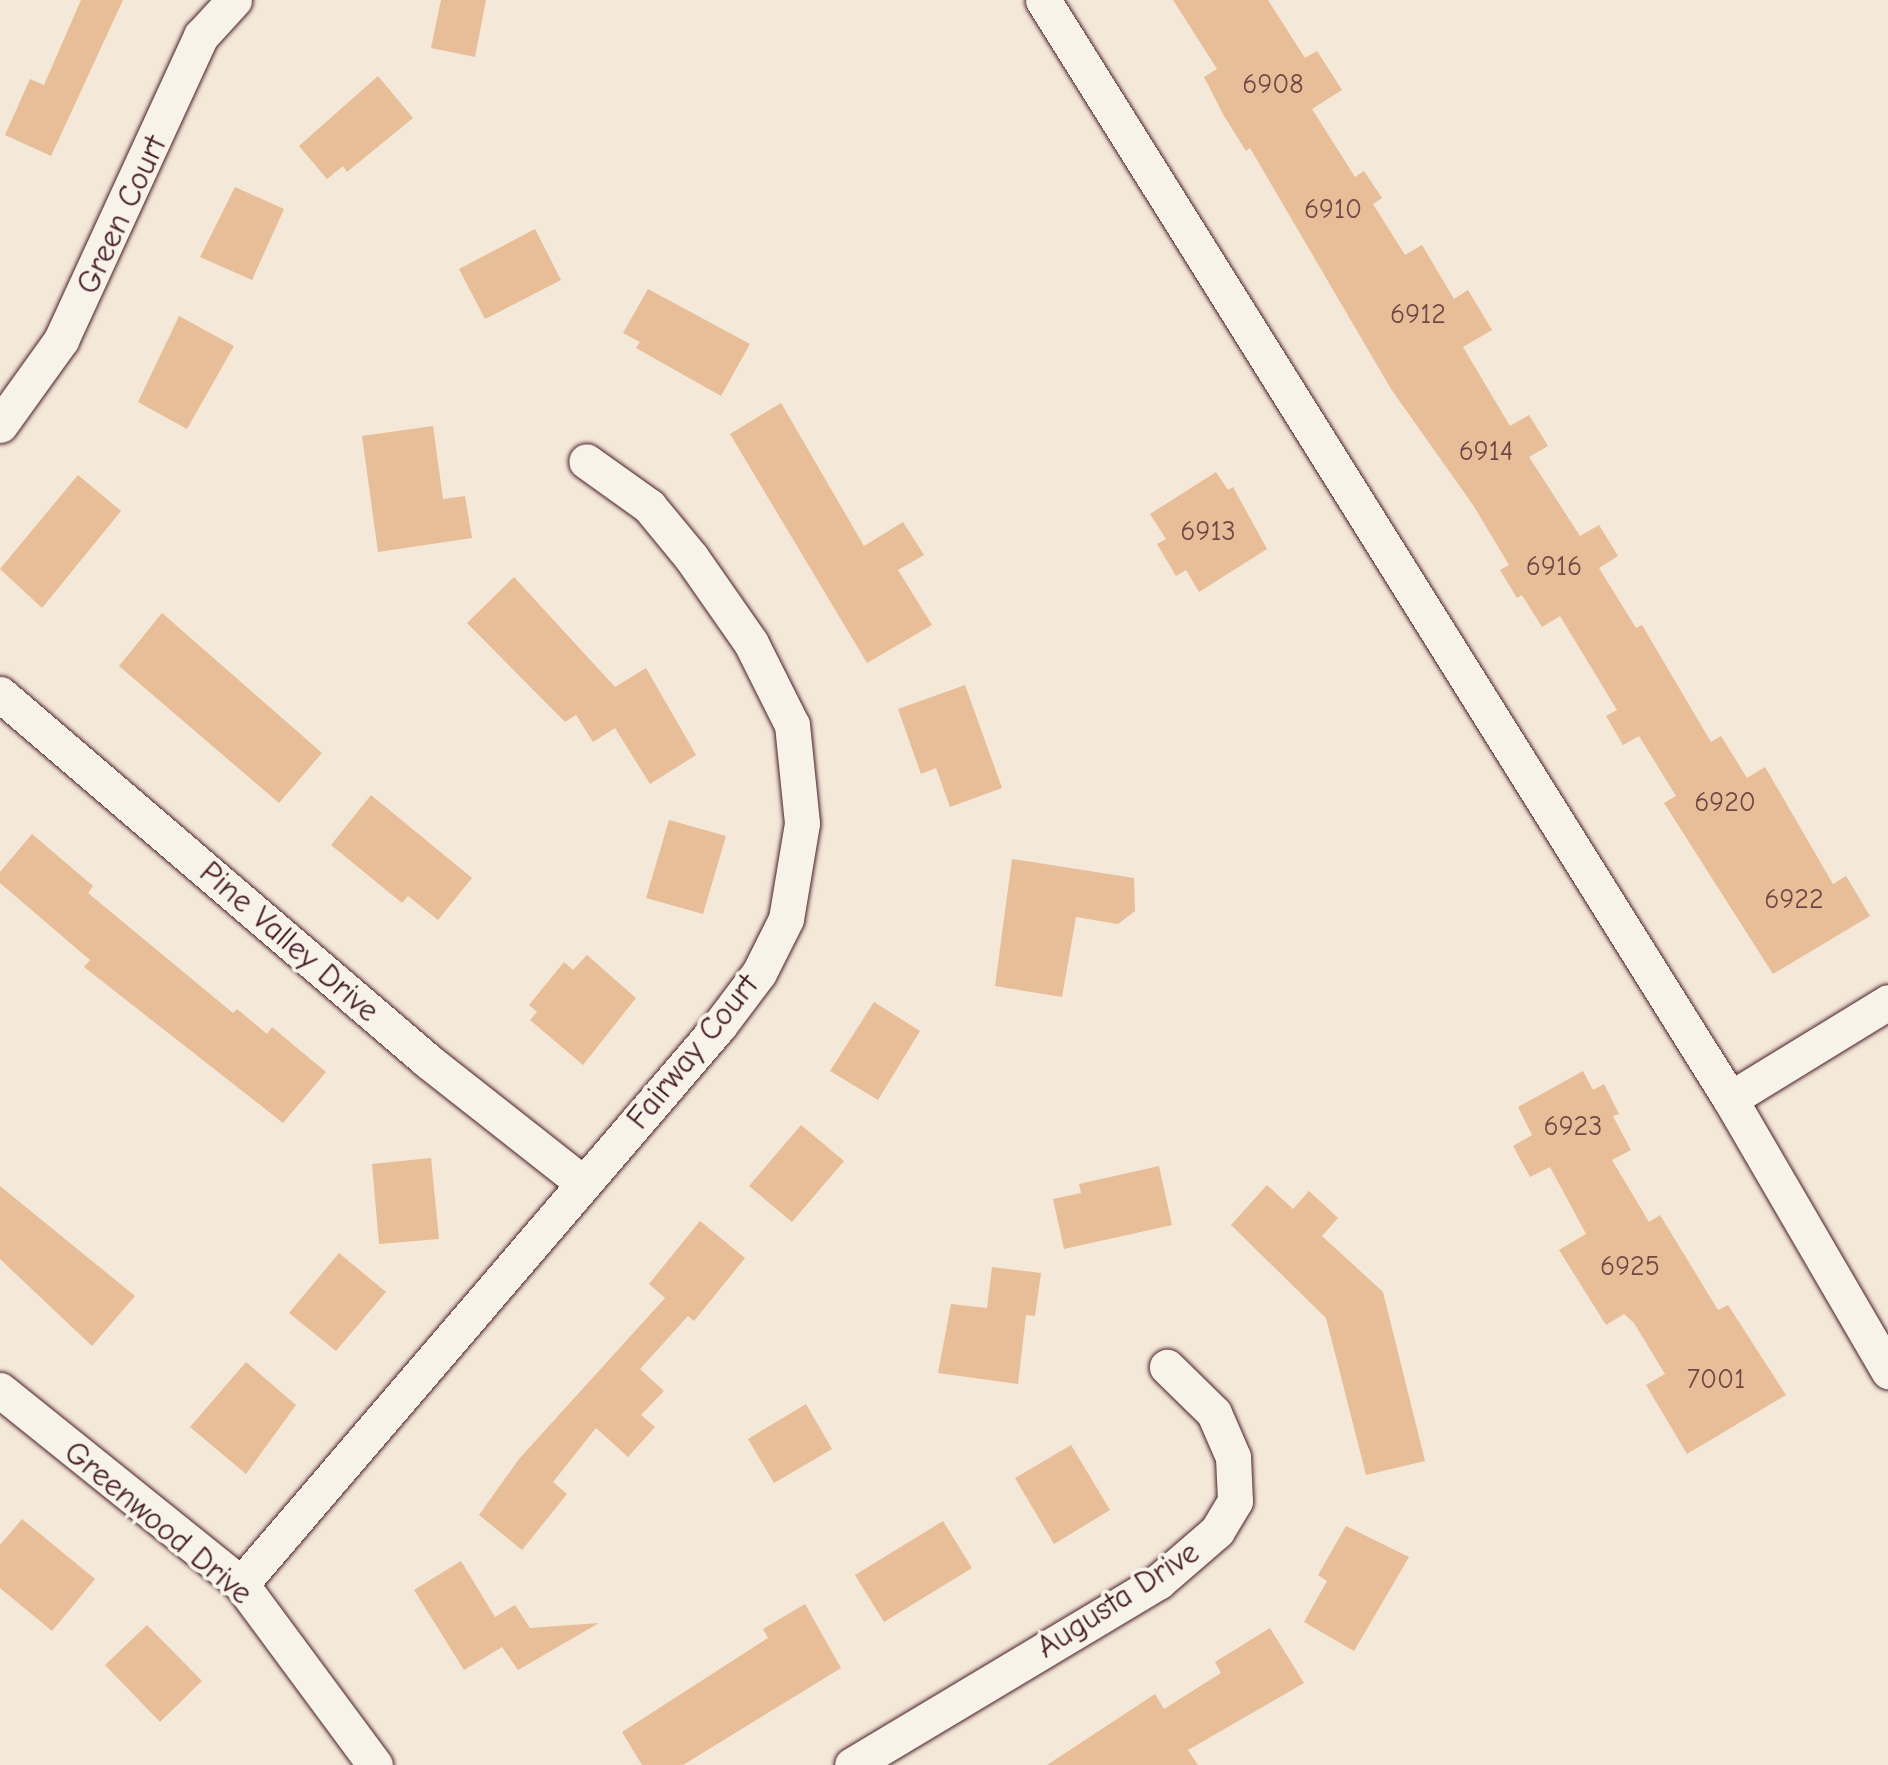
<!DOCTYPE html>
<html>
<head>
<meta charset="utf-8">
<style>
	body { margin:0 }
	#map { position:relative; width:1888px; height:1765px; overflow:hidden; background:#f4e8d8; font-family:"Comic Neue",sans-serif }
	div>[style] { position:absolute }
	.building>* { inset:0; background:#e7be97 }
	.roads { filter:drop-shadow(0 0 2px #4a1f2b) drop-shadow(0 0 2px #4a1f2b) }
	.minor>* { height:35px; margin:-17.5px; padding:0 17.5px; transform-origin:17.5px; border-radius:17.5px; background:#f7f3e8 }
	span { translate:-50% -50%; white-space:nowrap; text-align:center; line-height:1.15; -webkit-text-stroke:8px #f7f3e8; paint-order:stroke }
	.number-label { font-size:28px; color:#714746 }
	.number-label span { -webkit-text-stroke-width:0 }
	.street-label { font-size:32px; color:#4a1f2b }
</style>
</head>
<body>
<div id="map">
	<div class="building">
		<i style="clip-path:polygon(81px 0,123px 0,51px 156px,5px 135px,30px 79px,44px 85px)"></i>
		<i style="clip-path:polygon(441px 0,486px 0,475px 57px,431px 48px)"></i>
		<i style="clip-path:polygon(1173px 0,1268px 0,1305px 58px,1317px 51px,1342px 90px,1312px 109px,1355px 177px,1364px 171px,1382px 198px,1373px 204px,1405px 255px,1422px 245px,1454px 299px,1468px 290px,1492px 330px,1463px 347px,1510px 426px,1529px 415px,1548px 446px,1529px 457px,1580px 536px,1599px 525px,1618px 556px,1599px 568px,1636px 628px,1642px 625px,1711px 742px,1721px 736px,1747px 778px,1765px 767px,1833px 884px,1846px 876px,1870px 916px,1773px 974px,1664px 803px,1676px 796px,1639px 736px,1623px 745px,1606px 716px,1617px 710px,1560px 616px,1542px 627px,1522px 595px,1517px 598px,1500px 570px,1509px 565px,1473px 505px,1391px 389px,1250px 148px,1246px 151px,1224px 116px,1204px 77px,1217px 69px)"></i>
		<i style="clip-path:polygon(378px 76px,413px 118px,347px 172px,343px 166px,327px 179px,299px 146px)"></i>
		<i style="clip-path:polygon(235px 187px,284px 209px,252px 280px,200px 257px)"></i>
		<i style="clip-path:polygon(535px 229px,561px 280px,485px 319px,459px 269px)"></i>
		<i style="clip-path:polygon(648px 289px,750px 344px,721px 396px,636px 348px,640px 342px,623px 333px)"></i>
		<i style="clip-path:polygon(179px 316px,234px 346px,187px 429px,138px 402px)"></i>
		<i style="clip-path:polygon(781px 403px,864px 546px,903px 522px,924px 555px,898px 570px,932px 625px,867px 663px,730px 434px)"></i>
		<i style="clip-path:polygon(433px 426px,443px 499px,465px 496px,472px 538px,378px 552px,362px 436px)"></i>
		<i style="clip-path:polygon(1216px 472px,1228px 490px,1233px 487px,1267px 549px,1199px 592px,1186px 570px,1176px 576px,1157px 544px,1166px 539px,1150px 514px)"></i>
		<i style="clip-path:polygon(78px 475px,121px 511px,42px 608px,0 569px)"></i>
		<i style="clip-path:polygon(514px 577px,615px 687px,646px 668px,696px 755px,650px 784px,615px 728px,593px 742px,576px 715px,565px 722px,467px 623px)"></i>
		<i style="clip-path:polygon(162px 613px,322px 753px,279px 803px,119px 666px)"></i>
		<i style="clip-path:polygon(965px 685px,1002px 788px,950px 807px,936px 768px,921px 774px,898px 709px)"></i>
		<i style="clip-path:polygon(371px 795px,472px 878px,438px 920px,408px 896px,402px 903px,331px 845px)"></i>
		<i style="clip-path:polygon(669px 820px,726px 836px,703px 914px,646px 898px)"></i>
		<i style="clip-path:polygon(32px 834px,93px 886px,88px 893px,233px 1013px,237px 1009px,267px 1034px,272px 1027px,326px 1072px,283px 1123px,84px 967px,90px 960px,0 883px,0 872px)"></i>
		<i style="clip-path:polygon(1012px 859px,1134px 878px,1135px 911px,1118px 924px,1076px 917px,1062px 997px,995px 986px)"></i>
		<i style="clip-path:polygon(587px 955px,636px 998px,583px 1065px,530px 1020px,537px 1012px,529px 1005px,564px 962px,573px 970px)"></i>
		<i style="clip-path:polygon(874px 1002px,920px 1031px,878px 1100px,830px 1071px)"></i>
		<i style="clip-path:polygon(1583px 1071px,1593px 1090px,1604px 1084px,1619px 1114px,1613px 1116px,1631px 1150px,1612px 1160px,1649px 1222px,1660px 1215px,1718px 1310px,1728px 1305px,1786px 1395px,1687px 1454px,1646px 1385px,1665px 1374px,1634px 1323px,1624px 1314px,1606px 1325px,1559px 1250px,1586px 1234px,1550px 1167px,1530px 1177px,1513px 1146px,1532px 1135px,1518px 1107px)"></i>
		<i style="clip-path:polygon(801px 1125px,844px 1161px,792px 1222px,749px 1186px)"></i>
		<i style="clip-path:polygon(431px 1158px,439px 1239px,379px 1244px,372px 1164px)"></i>
		<i style="clip-path:polygon(1159px 1166px,1172px 1225px,1064px 1249px,1053px 1199px,1081px 1193px,1079px 1184px)"></i>
		<i style="clip-path:polygon(1267px 1185px,1293px 1209px,1309px 1191px,1338px 1218px,1322px 1236px,1383px 1292px,1425px 1461px,1366px 1475px,1326px 1318px,1231px 1225px)"></i>
		<i style="clip-path:polygon(0 1186px,135px 1296px,92px 1346px,0 1259px)"></i>
		<i style="clip-path:polygon(700px 1221px,745px 1258px,694px 1321px,688px 1316px,640px 1369px,664px 1391px,641px 1415px,655px 1427px,628px 1457px,596px 1428px,553px 1482px,567px 1494px,522px 1550px,479px 1515px,519px 1459px,665px 1298px,649px 1284px)"></i>
		<i style="clip-path:polygon(339px 1253px,386px 1292px,336px 1351px,289px 1313px)"></i>
		<i style="clip-path:polygon(992px 1267px,1041px 1273px,1035px 1316px,1026px 1315px,1018px 1384px,938px 1373px,951px 1304px,987px 1308px)"></i>
		<i style="clip-path:polygon(246px 1362px,296px 1405px,246px 1474px,190px 1427px)"></i>
		<i style="clip-path:polygon(806px 1404px,832px 1449px,774px 1483px,748px 1439px)"></i>
		<i style="clip-path:polygon(1071px 1445px,1110px 1510px,1054px 1544px,1015px 1478px)"></i>
		<i style="clip-path:polygon(22px 1519px,95px 1579px,52px 1631px,0 1588px,0 1545px)"></i>
		<i style="clip-path:polygon(943px 1521px,972px 1568px,884px 1622px,855px 1575px)"></i>
		<i style="clip-path:polygon(1346px 1526px,1409px 1557px,1354px 1651px,1304px 1622px,1327px 1581px,1318px 1575px)"></i>
		<i style="clip-path:polygon(461px 1561px,495px 1617px,515px 1605px,530px 1628px,599px 1623px,518px 1670px,502px 1647px,464px 1670px,414px 1590px)"></i>
		<i style="clip-path:polygon(805px 1604px,841px 1668px,683px 1765px,642px 1765px,622px 1732px,768px 1638px,763px 1629px)"></i>
		<i style="clip-path:polygon(147px 1625px,202px 1681px,160px 1722px,105px 1665px)"></i>
		<i style="clip-path:polygon(1270px 1628px,1304px 1683px,1188px 1750px,1198px 1765px,1047px 1765px,1155px 1694px,1164px 1709px,1221px 1673px,1215px 1662px)"></i>
	</div>
	<div class="roads">
		<div class="minor">
			<i style="left:1043px;top:0;width:1296px;rotate:57.99deg"></i>
			<i style="left:1730px;top:1099px;width:315px;rotate:59.8deg"></i>
			<i style="left:0;top:425px;width:105px;rotate:-54.3deg"></i>
			<i style="left:61px;top:340px;width:335px;rotate:-65.3deg"></i>
			<i style="left:201px;top:36px;width:49px;rotate:-47.5deg"></i>
			<i style="left:0;top:694px;width:564px;rotate:40.61deg"></i>
			<i style="left:428px;top:1061px;width:197px;rotate:38.2deg"></i>
			<i style="left:1730px;top:1099px;width:185px;rotate:-31.5deg"></i>
			<i style="left:0;top:1390px;width:309px;rotate:38.8deg"></i>
			<i style="left:241px;top:1584px;width:225px;rotate:53.5deg"></i>
			<i style="left:241px;top:1584px;width:735px;rotate:-49.42deg"></i>
			<i style="left:719px;top:1026px;width:66px;rotate:-53deg"></i>
			<i style="left:759px;top:973px;width:60px;rotate:-63.4deg"></i>
			<i style="left:786px;top:919px;width:97px;rotate:-80.5deg"></i>
			<i style="left:802px;top:823px;width:99px;rotate:-95.8deg"></i>
			<i style="left:792px;top:725px;width:92px;rotate:-116.6deg"></i>
			<i style="left:751px;top:643px;width:105px;rotate:-124.9deg"></i>
			<i style="left:691px;top:557px;width:66px;rotate:-129.5deg"></i>
			<i style="left:649px;top:506px;width:77px;rotate:-144.5deg"></i>
			<i style="left:852px;top:1765px;width:357px;rotate:-30.9deg"></i>
			<i style="left:1158px;top:1582px;width:78px;rotate:-40.8deg"></i>
			<i style="left:1217px;top:1531px;width:35px;rotate:-59deg"></i>
			<i style="left:1235px;top:1501px;width:44px;rotate:-92.6deg"></i>
			<i style="left:1233px;top:1457px;width:48px;rotate:-113.4deg"></i>
			<i style="left:1214px;top:1413px;width:66px;rotate:-135.6deg"></i>
		</div>
	</div>
	<div class="number-label">
		<span style="left:1273px;top:84px">6908</span>
		<span style="left:1333px;top:209px">6910</span>
		<span style="left:1418px;top:314px">6912</span>
		<span style="left:1486px;top:451px">6914</span>
		<span style="left:1208px;top:531px">6913</span>
		<span style="left:1554px;top:566px">6916</span>
		<span style="left:1725px;top:802px">6920</span>
		<span style="left:1794px;top:899px">6922</span>
		<span style="left:1573px;top:1126px">6923</span>
		<span style="left:1630px;top:1266px">6925</span>
		<span style="left:1716px;top:1379px">7001</span>
	</div>
	<div class="street-label">
		<span style="left:122px;top:215px;rotate:-65deg">Green Court</span>
		<span style="left:289px;top:942px;rotate:41deg">Pine Valley Drive</span>
		<span style="left:693px;top:1052px;rotate:-51deg">Fairway Court</span>
		<span style="left:158px;top:1523px;rotate:40deg">Greenwood Drive</span>
		<span style="left:1118px;top:1600px;rotate:-33deg">Augusta Drive</span>
	</div>
</div>
</body>
</html>
